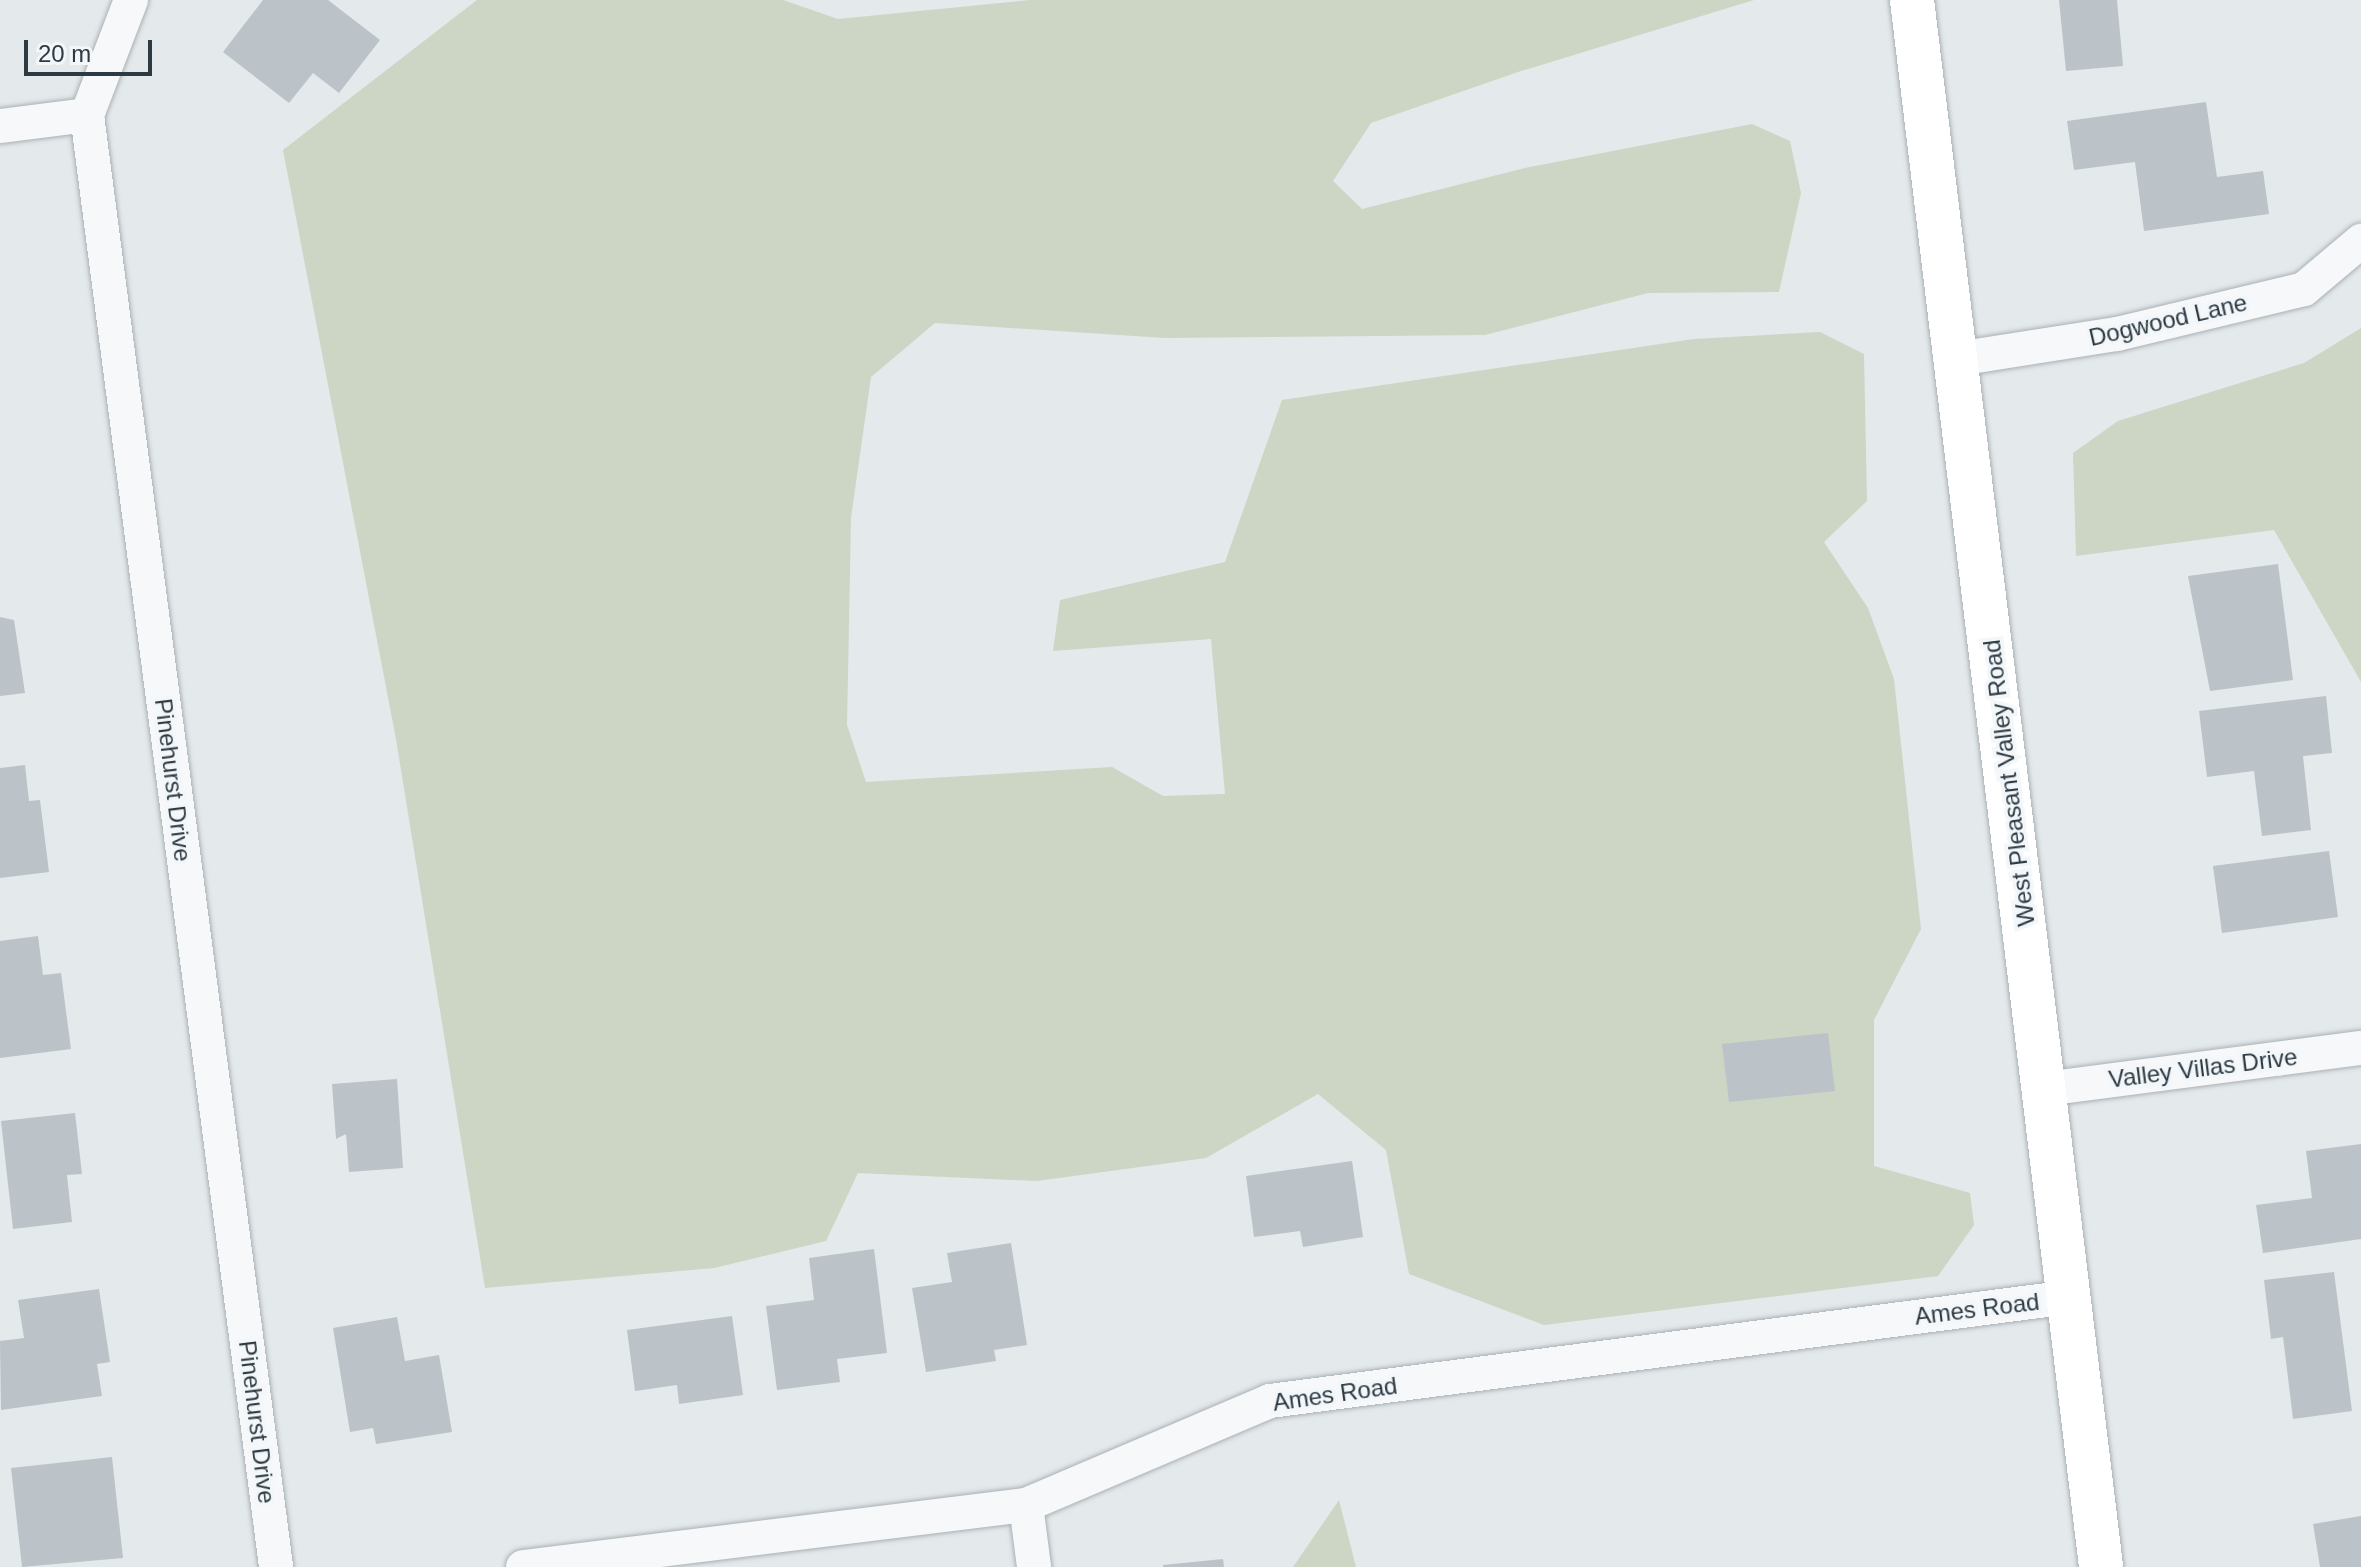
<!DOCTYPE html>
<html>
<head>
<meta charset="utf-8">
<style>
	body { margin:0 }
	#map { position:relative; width:2361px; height:1567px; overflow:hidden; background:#e4e9eb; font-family:Helvetica,sans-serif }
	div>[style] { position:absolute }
	.green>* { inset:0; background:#cdd5c5 }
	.building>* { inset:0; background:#bbc3c9 }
	.roads { filter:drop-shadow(0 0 2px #a9b1b6) drop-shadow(0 0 2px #a9b1b6) }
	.street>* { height:34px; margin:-17px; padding:0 17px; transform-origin:17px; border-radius:17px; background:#f7f8fa }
	.secondary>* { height:44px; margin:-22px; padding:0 22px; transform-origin:22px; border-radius:22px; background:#fff }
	span { translate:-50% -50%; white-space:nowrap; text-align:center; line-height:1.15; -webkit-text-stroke:8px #f4f7f9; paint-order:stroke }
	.street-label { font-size:24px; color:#2c3a44 }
	.scale { position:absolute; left:24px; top:40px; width:128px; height:36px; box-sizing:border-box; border:4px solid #2c3a44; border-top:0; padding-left:10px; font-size:24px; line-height:28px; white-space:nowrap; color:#2c3a44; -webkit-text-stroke:6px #f4f7f9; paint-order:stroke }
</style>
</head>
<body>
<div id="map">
	<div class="green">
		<i style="clip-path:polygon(477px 0,783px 0,838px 19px,1030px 0,1754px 0,1518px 72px,1371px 123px,1333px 181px,1362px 209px,1525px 168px,1752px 124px,1790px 141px,1801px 193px,1779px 292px,1648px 293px,1485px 335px,1165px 338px,935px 323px,871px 377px,851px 518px,847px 725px,866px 782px,1112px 767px,1163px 796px,1225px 794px,1211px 639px,1053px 651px,1060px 600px,1225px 562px,1282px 400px,1694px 339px,1820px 332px,1864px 354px,1867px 501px,1824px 542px,1868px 608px,1894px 679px,1921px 929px,1874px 1020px,1874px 1166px,1970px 1193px,1974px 1225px,1938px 1276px,1544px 1325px,1409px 1274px,1386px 1150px,1318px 1094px,1206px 1158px,1037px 1181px,858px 1173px,826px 1241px,714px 1268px,485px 1288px,396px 739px,283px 150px)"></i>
		<i style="clip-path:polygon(2361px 328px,2361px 682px,2274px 530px,2076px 556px,2073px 453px,2118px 421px,2304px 363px)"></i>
		<i style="clip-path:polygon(1339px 1500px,1356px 1567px,1293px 1567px)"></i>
	</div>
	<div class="building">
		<i style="clip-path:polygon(263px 0,328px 0,380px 40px,339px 93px,313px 73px,289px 103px,223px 52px)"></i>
		<i style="clip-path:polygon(2059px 0,2117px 0,2123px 66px,2066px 71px)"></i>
		<i style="clip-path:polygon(2206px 102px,2217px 177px,2263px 171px,2269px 214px,2144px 231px,2135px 162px,2074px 170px,2067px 121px)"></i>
		<i style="clip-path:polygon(2278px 564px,2293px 680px,2210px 691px,2188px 576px)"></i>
		<i style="clip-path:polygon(0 617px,14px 620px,25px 693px,0 696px)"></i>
		<i style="clip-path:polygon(2326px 696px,2332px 753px,2303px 756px,2311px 830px,2262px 836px,2254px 771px,2207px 777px,2199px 711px)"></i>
		<i style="clip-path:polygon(25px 765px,29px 801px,40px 800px,49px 872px,0 878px,0 768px)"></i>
		<i style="clip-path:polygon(2329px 851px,2338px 917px,2222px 933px,2213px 866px)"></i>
		<i style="clip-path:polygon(38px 936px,43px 975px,61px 973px,71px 1049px,0 1058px,0 941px)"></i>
		<i style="clip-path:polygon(1828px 1033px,1835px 1091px,1729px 1102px,1722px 1044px)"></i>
		<i style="clip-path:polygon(397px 1079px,403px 1168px,349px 1172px,346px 1134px,336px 1139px,332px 1084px)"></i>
		<i style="clip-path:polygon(75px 1113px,82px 1174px,67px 1175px,72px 1222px,13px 1229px,1px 1121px)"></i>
		<i style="clip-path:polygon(2361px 1144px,2361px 1239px,2263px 1253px,2256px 1205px,2312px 1198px,2306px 1151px)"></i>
		<i style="clip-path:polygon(1352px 1161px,1363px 1237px,1303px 1247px,1300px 1231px,1254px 1237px,1246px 1176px)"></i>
		<i style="clip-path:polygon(1011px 1243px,1027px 1345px,994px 1350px,996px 1361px,926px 1372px,912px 1288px,952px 1282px,947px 1253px)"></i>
		<i style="clip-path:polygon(874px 1249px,887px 1353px,837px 1359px,840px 1382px,777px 1390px,766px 1306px,814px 1300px,809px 1258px)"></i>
		<i style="clip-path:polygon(2334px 1272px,2352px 1411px,2293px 1419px,2283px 1337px,2271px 1339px,2264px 1280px)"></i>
		<i style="clip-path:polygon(99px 1289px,110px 1362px,97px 1364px,102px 1396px,1px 1410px,0 1341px,24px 1338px,18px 1300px)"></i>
		<i style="clip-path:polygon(732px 1316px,743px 1395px,679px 1404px,677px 1385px,635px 1391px,627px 1330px)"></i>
		<i style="clip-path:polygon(397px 1317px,405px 1361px,439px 1355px,452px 1432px,376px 1444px,373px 1428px,350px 1432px,333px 1328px)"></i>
		<i style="clip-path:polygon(112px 1457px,123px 1558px,22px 1567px,11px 1468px)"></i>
		<i style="clip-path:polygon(2361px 1516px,2361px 1567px,2320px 1567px,2313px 1524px)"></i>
		<i style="clip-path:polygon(1223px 1559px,1224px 1567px,1163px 1567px,1163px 1565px)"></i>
	</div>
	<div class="roads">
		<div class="street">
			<i style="left:131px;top:0;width:123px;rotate:110.9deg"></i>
			<i style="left:87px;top:115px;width:1464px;rotate:82.58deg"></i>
			<i style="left:0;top:126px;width:88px;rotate:-7.2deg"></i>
			<i style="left:1957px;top:359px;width:162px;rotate:-8.9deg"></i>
			<i style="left:2117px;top:334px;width:192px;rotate:-13.5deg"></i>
			<i style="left:2304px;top:289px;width:75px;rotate:-40.1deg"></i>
			<i style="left:2045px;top:1089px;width:319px;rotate:-7.4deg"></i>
			<i style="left:1026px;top:1505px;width:63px;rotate:82.6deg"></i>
			<i style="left:523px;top:1567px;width:507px;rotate:-7.03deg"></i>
			<i style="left:1026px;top:1505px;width:265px;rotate:-23.1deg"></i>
			<i style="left:1270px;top:1401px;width:807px;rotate:-7.41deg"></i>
		</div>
		<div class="secondary">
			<i style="left:1912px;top:0;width:1578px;rotate:83.12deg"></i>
		</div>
	</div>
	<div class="street-label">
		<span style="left:2168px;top:320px;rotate:-13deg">Dogwood Lane</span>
		<span style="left:173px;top:780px;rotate:83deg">Pinehurst Drive</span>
		<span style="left:2009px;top:783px;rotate:-97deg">West Pleasant Valley Road</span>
		<span style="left:2203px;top:1068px;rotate:-7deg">Valley Villas Drive</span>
		<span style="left:1977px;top:1309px;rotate:-7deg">Ames Road</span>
		<span style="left:1335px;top:1394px;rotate:-8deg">Ames Road</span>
		<span style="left:257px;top:1422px;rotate:83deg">Pinehurst Drive</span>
	</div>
	<div class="scale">20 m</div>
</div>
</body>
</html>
